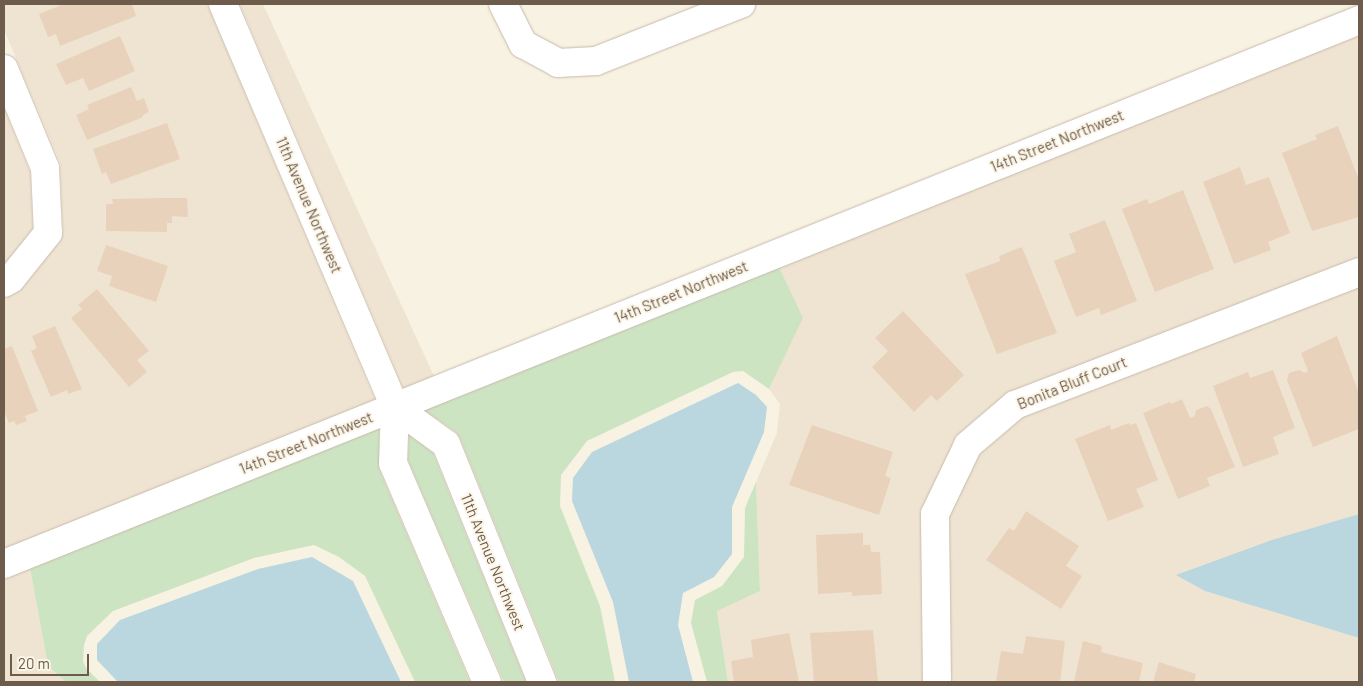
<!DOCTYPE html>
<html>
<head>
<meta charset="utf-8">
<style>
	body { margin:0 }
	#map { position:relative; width:1363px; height:686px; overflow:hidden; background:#f8f2e2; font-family:Barlow,sans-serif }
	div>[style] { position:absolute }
	.residential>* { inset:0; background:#efe4d2 }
	.green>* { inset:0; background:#cde4c3 }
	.water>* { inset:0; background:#bad6df }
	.building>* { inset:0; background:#e8d2bc }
	.roads { filter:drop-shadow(0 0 1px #c7baab) drop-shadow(0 0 1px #c7baab) }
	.street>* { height:28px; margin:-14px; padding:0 14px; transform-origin:14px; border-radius:14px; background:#fff }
	.secondary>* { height:28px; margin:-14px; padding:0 14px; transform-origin:14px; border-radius:14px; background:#fff }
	span { translate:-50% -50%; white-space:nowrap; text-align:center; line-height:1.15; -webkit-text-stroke:4px #fcf6e8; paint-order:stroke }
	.street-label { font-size:15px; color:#6d5b4c }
	.frame { position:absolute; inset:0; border:5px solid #6d5b4c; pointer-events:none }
	.scale { position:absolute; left:10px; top:654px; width:79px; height:22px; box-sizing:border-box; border:2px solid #6d5b4c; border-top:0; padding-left:6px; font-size:15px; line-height:18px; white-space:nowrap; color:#6d5b4c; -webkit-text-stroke:4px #fcf6e8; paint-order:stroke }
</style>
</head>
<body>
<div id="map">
	<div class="residential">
		<i style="clip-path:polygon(4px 4px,207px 4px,375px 400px,4px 550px,4px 299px,22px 287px,60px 240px,63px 231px,60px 162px,4px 30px)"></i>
		<i style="clip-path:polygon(240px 4px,263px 4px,434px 376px,404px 389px)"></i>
		<i style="clip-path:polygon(1359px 35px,1359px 514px,1275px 539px,1205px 591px,1359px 638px,1359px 682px,728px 682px,717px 610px,760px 591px,756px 482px,777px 433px,780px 404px,769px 389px,802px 318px,779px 267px)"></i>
		<i style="clip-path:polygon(4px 109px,30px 172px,33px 230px,4px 265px)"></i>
		<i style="clip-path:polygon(30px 568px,48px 666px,66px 682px,4px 682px,4px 579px)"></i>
	</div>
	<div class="green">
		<i style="clip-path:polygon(779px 267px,803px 318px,769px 389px,743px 371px,733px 372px,587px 441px,561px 475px,560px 506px,600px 606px,615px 682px,559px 682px,460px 438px,456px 432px,424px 410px)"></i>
		<i style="clip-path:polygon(379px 428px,379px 469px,470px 682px,415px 682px,365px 576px,339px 557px,314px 545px,254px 558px,113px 611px,87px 636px,84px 645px,83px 661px,86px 668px,100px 682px,66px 682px,48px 666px,30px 568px)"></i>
		<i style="clip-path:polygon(409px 435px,433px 453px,526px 682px,504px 682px,408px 460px)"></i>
		<i style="clip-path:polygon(756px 482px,760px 591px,717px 611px,728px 682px,707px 682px,691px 623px,695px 600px,722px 586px,744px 557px,745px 508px)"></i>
	</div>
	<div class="water">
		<i style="clip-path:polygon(738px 383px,756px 395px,767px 407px,764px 432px,732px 507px,732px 554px,714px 577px,683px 593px,678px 625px,693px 682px,629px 682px,613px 602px,572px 501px,573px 478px,592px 452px)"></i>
		<i style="clip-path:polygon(1359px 514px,1359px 638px,1205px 591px,1176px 575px,1275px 539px)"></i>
		<i style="clip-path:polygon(312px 557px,353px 581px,401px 682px,118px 682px,97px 660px,97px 644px,120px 620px,258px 569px)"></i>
	</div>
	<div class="building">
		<i style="clip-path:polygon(64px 4px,132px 4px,136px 16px,60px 46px,56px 34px,48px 37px,39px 14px)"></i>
		<i style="clip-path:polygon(120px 36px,135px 71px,89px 91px,83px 78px,66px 85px,56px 64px)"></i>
		<i style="clip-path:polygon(131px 87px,137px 101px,144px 98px,149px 112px,143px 115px,143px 117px,87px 140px,76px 115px,89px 109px,87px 105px)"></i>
		<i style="clip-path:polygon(167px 123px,180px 159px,111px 184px,106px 172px,102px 174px,93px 149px)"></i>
		<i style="clip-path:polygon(1338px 126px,1359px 180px,1359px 217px,1312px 231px,1282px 153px,1317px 139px,1315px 135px)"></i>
		<i style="clip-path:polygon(1240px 167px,1246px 185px,1269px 177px,1290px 233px,1268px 242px,1271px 250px,1234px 264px,1203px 182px)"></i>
		<i style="clip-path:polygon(1183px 190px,1214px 269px,1155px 292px,1122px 209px,1147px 199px,1149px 204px)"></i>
		<i style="clip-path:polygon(165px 198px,187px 198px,188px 217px,172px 216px,172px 223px,167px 223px,167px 232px,106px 231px,106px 204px,113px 204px,112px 199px)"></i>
		<i style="clip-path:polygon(1105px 220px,1137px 301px,1101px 315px,1099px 308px,1076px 317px,1054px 261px,1076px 252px,1069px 234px)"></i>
		<i style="clip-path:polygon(106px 245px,168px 266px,156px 302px,109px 286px,112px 276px,97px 271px)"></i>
		<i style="clip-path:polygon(1022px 247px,1057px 333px,997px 354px,965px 274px,1000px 261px,999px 256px)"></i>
		<i style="clip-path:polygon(97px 289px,149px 351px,137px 360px,147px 372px,129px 387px,71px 318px,82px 309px,78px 305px)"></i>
		<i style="clip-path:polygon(903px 311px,964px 375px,937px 401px,931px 395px,914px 412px,872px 367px,888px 351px,875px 338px)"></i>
		<i style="clip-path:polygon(55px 326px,82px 389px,68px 394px,67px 390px,51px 397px,31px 351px,37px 348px,32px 336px)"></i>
		<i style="clip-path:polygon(1337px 336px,1359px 393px,1359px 429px,1313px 447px,1287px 380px,1289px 373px,1299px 370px,1305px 373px,1308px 371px,1301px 353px)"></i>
		<i style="clip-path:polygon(12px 346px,38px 411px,25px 416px,27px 421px,16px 425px,14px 421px,9px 423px,4px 411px,4px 349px)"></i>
		<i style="clip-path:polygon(1273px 370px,1295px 428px,1273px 437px,1279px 454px,1243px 467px,1213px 386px,1248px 372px,1250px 378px)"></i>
		<i style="clip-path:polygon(1182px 399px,1190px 418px,1195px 416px,1196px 410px,1207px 406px,1211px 409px,1235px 467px,1207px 478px,1210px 486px,1178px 499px,1143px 413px,1170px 402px,1171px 404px)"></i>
		<i style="clip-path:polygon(1129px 423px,1130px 425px,1136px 423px,1158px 480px,1136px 489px,1144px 507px,1108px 521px,1075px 439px,1110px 425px,1111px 430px)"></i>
		<i style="clip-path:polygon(812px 425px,893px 452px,885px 476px,891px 478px,879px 515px,789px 485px)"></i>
		<i style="clip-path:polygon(1026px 511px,1079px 546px,1066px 566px,1082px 576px,1061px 609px,986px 560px,1009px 528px,1014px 531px)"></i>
		<i style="clip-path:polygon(863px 533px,863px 545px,870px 545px,871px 552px,880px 552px,882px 594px,852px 596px,852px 592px,818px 594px,816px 535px)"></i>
		<i style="clip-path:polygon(873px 630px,878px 682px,814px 682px,810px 633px)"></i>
		<i style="clip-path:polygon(789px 633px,799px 682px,734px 682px,731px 661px,753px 657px,751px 640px)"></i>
		<i style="clip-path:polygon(1026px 636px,1065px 641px,1060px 682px,996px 682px,1001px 651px,1023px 654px)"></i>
		<i style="clip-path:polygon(1083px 641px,1102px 646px,1101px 652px,1143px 663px,1139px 682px,1074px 682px)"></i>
		<i style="clip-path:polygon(1159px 662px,1196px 674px,1194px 682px,1153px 682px)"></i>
	</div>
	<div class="roads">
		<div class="street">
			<i style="left:503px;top:4px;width:45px;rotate:63.4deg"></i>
			<i style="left:523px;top:44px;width:40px;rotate:28deg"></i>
			<i style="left:558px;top:63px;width:38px;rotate:-3deg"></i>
			<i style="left:596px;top:61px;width:156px;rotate:-21.5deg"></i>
			<i style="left:4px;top:69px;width:107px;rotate:67.5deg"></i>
			<i style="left:45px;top:168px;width:65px;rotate:87.4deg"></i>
			<i style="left:48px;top:233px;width:59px;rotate:128.8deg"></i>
			<i style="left:11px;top:279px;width:8px;rotate:150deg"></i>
			<i style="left:395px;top:407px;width:63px;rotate:36deg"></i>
			<i style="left:446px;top:444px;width:257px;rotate:68deg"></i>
			<i style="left:395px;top:407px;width:56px;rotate:92deg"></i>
			<i style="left:393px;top:463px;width:238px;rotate:66.8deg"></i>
			<i style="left:4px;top:564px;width:1460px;rotate:-21.87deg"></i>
			<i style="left:937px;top:682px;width:168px;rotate:-90.7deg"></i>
			<i style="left:935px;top:514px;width:76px;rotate:-64.4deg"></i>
			<i style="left:968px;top:445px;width:62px;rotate:-40.4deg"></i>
			<i style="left:1015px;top:405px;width:369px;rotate:-21.1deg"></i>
		</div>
		<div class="secondary">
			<i style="left:223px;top:4px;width:438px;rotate:66.9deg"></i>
		</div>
	</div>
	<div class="street-label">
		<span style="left:1057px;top:141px;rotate:-22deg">14th Street Northwest</span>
		<span style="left:309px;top:205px;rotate:67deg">11th Avenue Northwest</span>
		<span style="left:681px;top:292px;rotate:-22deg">14th Street Northwest</span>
		<span style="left:1072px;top:383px;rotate:-22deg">Bonita Bluff Court</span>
		<span style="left:306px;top:443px;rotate:-22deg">14th Street Northwest</span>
		<span style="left:493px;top:562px;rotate:68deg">11th Avenue Northwest</span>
	</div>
	<div class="frame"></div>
	<div class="scale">20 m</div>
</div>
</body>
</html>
